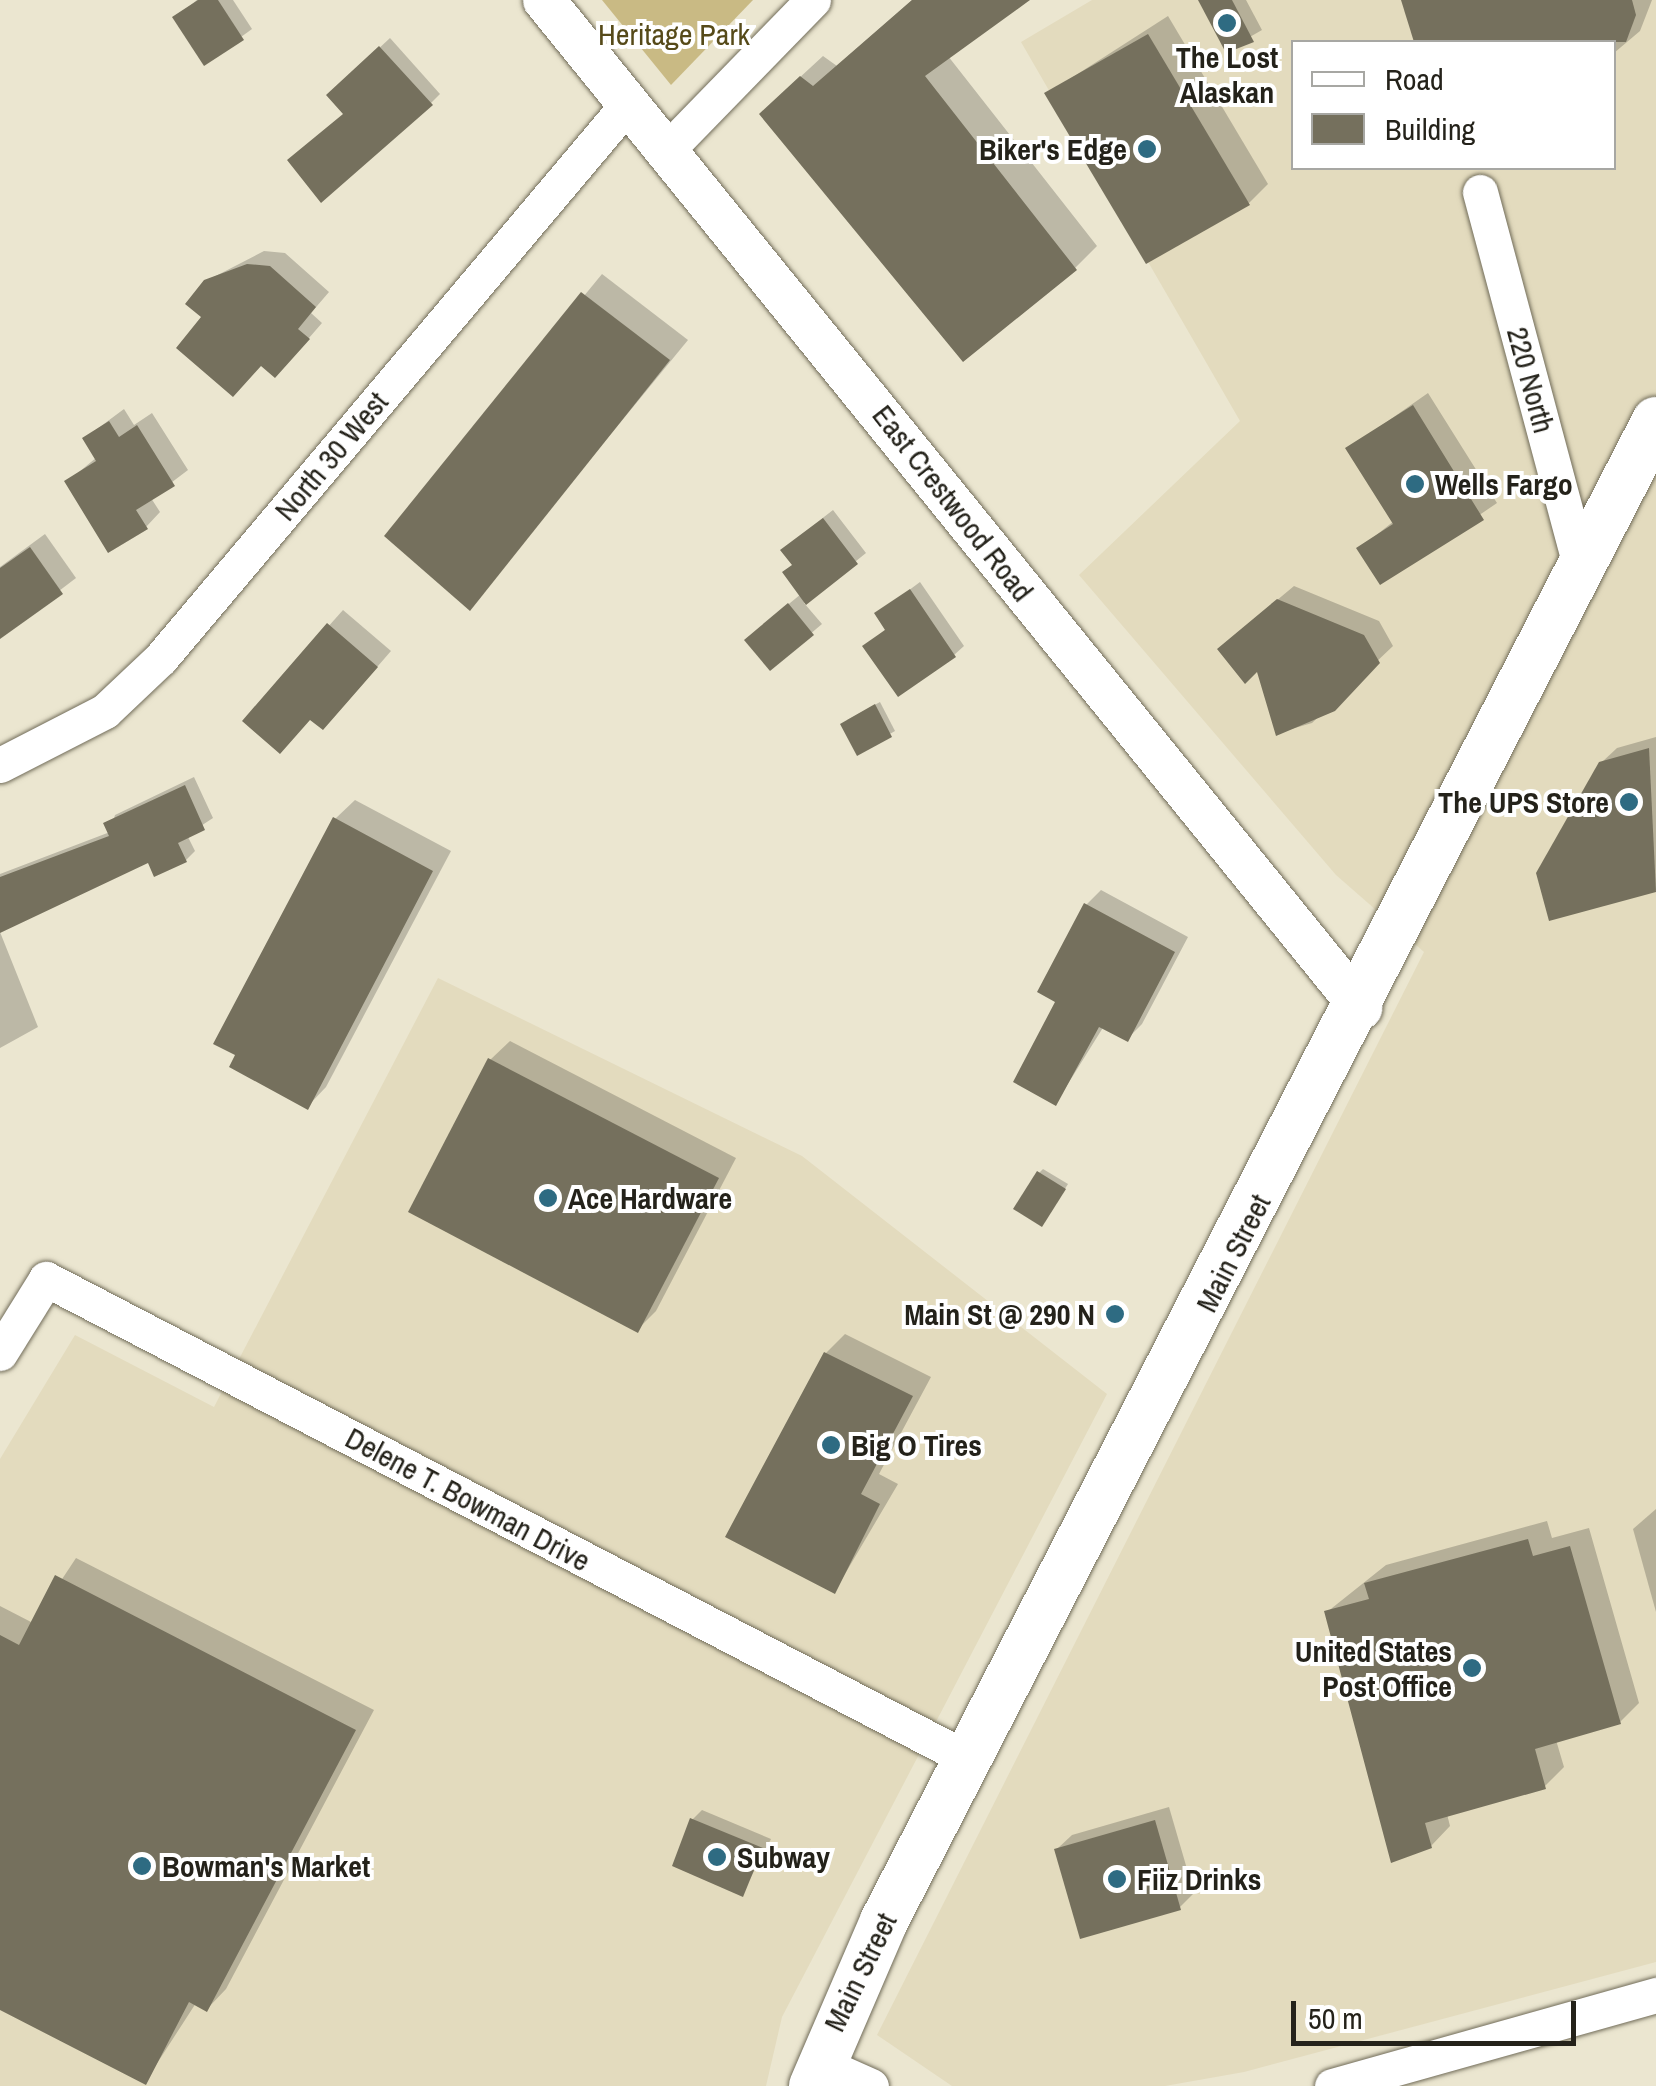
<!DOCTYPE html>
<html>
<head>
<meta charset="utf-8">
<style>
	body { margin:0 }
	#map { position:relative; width:1656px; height:2086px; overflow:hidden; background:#ebe6d0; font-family:"Archivo Narrow",sans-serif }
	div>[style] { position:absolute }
	.built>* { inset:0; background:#e3dbbe }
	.green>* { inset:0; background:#c9ba84 }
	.shadow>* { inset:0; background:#0003 }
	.building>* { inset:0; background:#75705d }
	.roads { filter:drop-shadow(0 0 2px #716c59) drop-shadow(0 0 2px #716c59) }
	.minor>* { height:35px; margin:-17.5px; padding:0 17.5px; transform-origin:17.5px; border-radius:17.5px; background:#fff }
	.tertiary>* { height:42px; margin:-21px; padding:0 21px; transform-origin:21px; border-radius:21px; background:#fff }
	.secondary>* { height:48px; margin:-24px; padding:0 24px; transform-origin:24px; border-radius:24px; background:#fff }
	.dots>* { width:28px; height:28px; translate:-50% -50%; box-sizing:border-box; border:5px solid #fff; border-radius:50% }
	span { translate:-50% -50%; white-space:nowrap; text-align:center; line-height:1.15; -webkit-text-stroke:8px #fff; paint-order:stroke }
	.park-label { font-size:30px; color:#564a19 }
	.poi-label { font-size:30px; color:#24221a; font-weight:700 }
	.right { translate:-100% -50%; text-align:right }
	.left { translate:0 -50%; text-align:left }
	.street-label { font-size:30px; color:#24221a }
	.legend { position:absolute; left:1291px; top:40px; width:325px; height:130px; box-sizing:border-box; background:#fff; border:2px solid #a7a7a3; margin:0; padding:12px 18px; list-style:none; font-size:30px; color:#24221a }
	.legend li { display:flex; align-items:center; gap:20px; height:50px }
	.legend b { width:50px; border:2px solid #a7a7a3 }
	.scale { position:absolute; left:1291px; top:2001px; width:285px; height:45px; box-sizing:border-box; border:5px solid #24221a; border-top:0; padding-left:12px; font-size:30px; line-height:35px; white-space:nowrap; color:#24221a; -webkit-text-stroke:8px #fff; paint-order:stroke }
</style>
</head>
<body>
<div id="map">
	<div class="built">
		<i style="clip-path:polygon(evenodd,1092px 0,1656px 0,1656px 1962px,1244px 2072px,1165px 2086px,952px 2086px,877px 2035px,1424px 952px,1336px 875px,1079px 575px,1240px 421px,1021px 42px,1092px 0,1294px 42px,1614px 42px,1614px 168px,1294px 168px,1294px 42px)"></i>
		<i style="clip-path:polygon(438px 978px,802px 1156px,1107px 1394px,782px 2017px,766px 2086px,0 2086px,0 1459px,75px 1335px,214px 1407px)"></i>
	</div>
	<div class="green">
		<i style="clip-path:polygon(602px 0,753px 0,671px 85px)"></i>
	</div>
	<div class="shadow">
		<i style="clip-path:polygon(197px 0,233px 0,252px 29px,205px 63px,176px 17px)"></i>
		<i style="clip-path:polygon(912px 0,1025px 0,948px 56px,1097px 246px,1075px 268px,784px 92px,823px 56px,837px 66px)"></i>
		<i style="clip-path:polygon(1208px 0,1246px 0,1262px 30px,1227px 50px)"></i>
		<i style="clip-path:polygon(1404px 0,1652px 0,1640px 31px,1614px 53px,1614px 42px,1416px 42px)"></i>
		<i style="clip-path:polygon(1168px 16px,1268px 184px,1249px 203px,1048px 93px)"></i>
		<i style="clip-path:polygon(390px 38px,440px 94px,431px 103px,329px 95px)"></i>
		<i style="clip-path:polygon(264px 251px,285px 253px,329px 292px,311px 313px,322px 323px,289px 361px,205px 317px,206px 281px)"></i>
		<i style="clip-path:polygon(602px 274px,688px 340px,469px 607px,387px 536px)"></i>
		<i style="clip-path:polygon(1428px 393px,1497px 503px,1381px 582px,1360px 548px,1394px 521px,1348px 449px)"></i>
		<i style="clip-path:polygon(124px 409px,134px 425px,152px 413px,188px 470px,151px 498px,160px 512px,146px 527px,67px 482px,97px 457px,85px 438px)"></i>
		<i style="clip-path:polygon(833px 510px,866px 553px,804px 603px,822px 624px,770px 668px,757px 630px,801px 594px,793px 541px)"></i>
		<i style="clip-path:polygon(45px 534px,76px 578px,0 636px,0 567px)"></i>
		<i style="clip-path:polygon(920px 582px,964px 646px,954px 655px,866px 646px,887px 628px,877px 614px)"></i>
		<i style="clip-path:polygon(1294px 586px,1379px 621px,1393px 646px,1312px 723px,1278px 733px,1258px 668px,1235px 635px)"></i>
		<i style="clip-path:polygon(343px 610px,391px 651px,337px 713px,245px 720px)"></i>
		<i style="clip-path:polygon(880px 702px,895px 731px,858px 752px,847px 720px)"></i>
		<i style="clip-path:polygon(1656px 737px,1656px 890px,1551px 918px,1601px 763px,1617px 748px)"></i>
		<i style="clip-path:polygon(194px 777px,213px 818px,187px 835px,195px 851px,186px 860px,150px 860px,0 929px,0 874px,110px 832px,115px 815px)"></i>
		<i style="clip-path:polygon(355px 800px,451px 851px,326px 1087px,307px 1107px,335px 819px)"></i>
		<i style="clip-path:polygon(1101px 890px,1188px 937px,1142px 1024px,1127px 1039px,1104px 1026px,1056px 1103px,1058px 1001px,1086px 905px)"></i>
		<i style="clip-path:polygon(0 932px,38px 1027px,0 1048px)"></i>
		<i style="clip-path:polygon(510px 1041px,736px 1158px,656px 1311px,637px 1330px,490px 1060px)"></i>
		<i style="clip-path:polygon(1043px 1169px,1068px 1184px,1045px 1220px,1039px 1173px)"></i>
		<i style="clip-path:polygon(845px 1334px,931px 1377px,879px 1474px,898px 1484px,835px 1591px,826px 1353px)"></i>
		<i style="clip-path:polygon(1656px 1509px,1656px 1612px,1633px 1529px)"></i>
		<i style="clip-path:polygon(1547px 1521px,1552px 1538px,1589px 1528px,1639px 1703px,1620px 1722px,1556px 1740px,1564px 1767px,1545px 1786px,1447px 1814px,1450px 1826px,1431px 1846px,1327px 1612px,1386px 1565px)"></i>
		<i style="clip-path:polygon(76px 1558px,374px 1710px,226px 1989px,207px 2009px,196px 2003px,145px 2082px,0 2007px,0 1606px,33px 1623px)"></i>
		<i style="clip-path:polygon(1169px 1807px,1194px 1893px,1179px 1908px,1057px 1849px,1072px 1835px)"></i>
		<i style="clip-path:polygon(702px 1810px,771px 1839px,742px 1894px,692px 1820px)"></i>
	</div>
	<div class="building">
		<i style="clip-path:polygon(198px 0,218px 0,244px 40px,204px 66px,172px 17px)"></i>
		<i style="clip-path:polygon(912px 0,1030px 0,925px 76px,1077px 270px,963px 362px,759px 114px,800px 76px,813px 86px)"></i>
		<i style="clip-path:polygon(1198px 0,1232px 0,1254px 42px,1226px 53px)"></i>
		<i style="clip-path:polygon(1401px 0,1632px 0,1636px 15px,1626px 42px,1414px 42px)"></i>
		<i style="clip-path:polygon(1148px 34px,1250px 205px,1146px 264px,1044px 93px)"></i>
		<i style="clip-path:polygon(379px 46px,433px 105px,321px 203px,287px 160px,343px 114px,326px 95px)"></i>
		<i style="clip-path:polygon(247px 264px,270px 266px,316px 307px,298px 329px,310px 339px,275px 378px,261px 366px,233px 397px,176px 348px,201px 317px,185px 304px,204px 280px)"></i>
		<i style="clip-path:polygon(581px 292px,670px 360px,470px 611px,384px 536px)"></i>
		<i style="clip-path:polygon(1413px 405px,1484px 520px,1380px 585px,1356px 548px,1393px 524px,1345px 448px)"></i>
		<i style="clip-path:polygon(109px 421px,119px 437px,137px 425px,175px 486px,136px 510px,148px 529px,108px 553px,64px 481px,96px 461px,82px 438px)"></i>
		<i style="clip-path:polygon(823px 518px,858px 564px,806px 605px,782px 572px,792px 565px,780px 550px)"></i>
		<i style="clip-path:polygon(30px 547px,63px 594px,0 639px,0 568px)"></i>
		<i style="clip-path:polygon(910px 589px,956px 657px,898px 697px,862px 646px,885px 630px,874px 613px)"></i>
		<i style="clip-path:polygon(1277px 599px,1364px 635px,1380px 663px,1335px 711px,1276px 736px,1257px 672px,1245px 684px,1217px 649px)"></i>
		<i style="clip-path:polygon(788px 603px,814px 635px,770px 671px,744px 640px)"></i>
		<i style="clip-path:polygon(327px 623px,378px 667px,323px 730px,310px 720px,280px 754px,242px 721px)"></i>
		<i style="clip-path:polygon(875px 704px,892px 737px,857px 756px,840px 724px)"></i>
		<i style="clip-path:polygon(1649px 748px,1656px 892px,1549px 921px,1536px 873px,1599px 762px)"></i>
		<i style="clip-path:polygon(185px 785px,205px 830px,178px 843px,187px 862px,154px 877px,148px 863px,0 933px,0 877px,109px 836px,103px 823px)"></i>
		<i style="clip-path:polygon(333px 817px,433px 871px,308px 1110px,229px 1067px,235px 1055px,213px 1044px)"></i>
		<i style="clip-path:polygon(1084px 903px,1175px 952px,1128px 1042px,1099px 1027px,1056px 1106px,1013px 1082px,1055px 1002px,1037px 992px)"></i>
		<i style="clip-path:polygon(488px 1058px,719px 1178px,638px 1333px,408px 1212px)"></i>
		<i style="clip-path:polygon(1037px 1171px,1066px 1189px,1042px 1227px,1013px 1209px)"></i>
		<i style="clip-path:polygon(824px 1352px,913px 1396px,861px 1494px,880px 1504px,835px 1594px,725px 1537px)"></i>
		<i style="clip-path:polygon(1528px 1539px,1533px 1556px,1570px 1546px,1621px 1724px,1535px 1749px,1546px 1789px,1425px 1823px,1432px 1848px,1391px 1863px,1324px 1611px,1369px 1599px,1364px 1583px)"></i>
		<i style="clip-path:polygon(55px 1575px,356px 1730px,207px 2012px,189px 2002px,146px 2085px,0 2010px,0 1635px,19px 1645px)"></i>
		<i style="clip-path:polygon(690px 1818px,763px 1848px,743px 1897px,672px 1866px)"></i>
		<i style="clip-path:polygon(1155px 1820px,1181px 1910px,1080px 1939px,1054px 1849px)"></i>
	</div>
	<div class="roads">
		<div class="minor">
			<i style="left:666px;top:151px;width:211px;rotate:-45.8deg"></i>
			<i style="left:1480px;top:192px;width:389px;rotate:75deg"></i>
			<i style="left:0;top:765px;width:118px;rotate:-27.2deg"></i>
			<i style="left:105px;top:711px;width:77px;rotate:-43.4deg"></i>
			<i style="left:161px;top:658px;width:723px;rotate:-49.88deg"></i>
			<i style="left:0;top:1353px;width:87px;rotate:-58.1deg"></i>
			<i style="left:46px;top:1279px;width:1039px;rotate:27.5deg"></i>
			<i style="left:817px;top:2062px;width:59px;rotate:24deg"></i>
			<i style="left:1332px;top:2086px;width:337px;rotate:-15.7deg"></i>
		</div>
		<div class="tertiary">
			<i style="left:544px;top:0;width:1298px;rotate:50.97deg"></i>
		</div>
		<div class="secondary">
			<i style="left:813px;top:2086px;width:180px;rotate:-66.7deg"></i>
			<i style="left:884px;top:1921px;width:1687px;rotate:-62.77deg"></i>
		</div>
	</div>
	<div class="dots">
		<i style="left:1227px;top:23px;background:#2e6b82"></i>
		<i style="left:1147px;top:149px;background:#2e6b82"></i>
		<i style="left:1415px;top:484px;background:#2e6b82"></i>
		<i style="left:1629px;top:802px;background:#2e6b82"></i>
		<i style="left:548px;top:1198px;background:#2e6b82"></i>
		<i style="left:1115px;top:1314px;background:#2e6b82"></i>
		<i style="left:831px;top:1445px;background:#2e6b82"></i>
		<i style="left:1472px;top:1668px;background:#2e6b82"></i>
		<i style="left:717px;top:1857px;background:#2e6b82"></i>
		<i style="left:142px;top:1866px;background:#2e6b82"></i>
		<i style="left:1117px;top:1879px;background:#2e6b82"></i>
	</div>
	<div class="park-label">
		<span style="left:674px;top:34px">Heritage Park</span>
	</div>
	<div class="poi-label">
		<span style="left:1227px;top:74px">The Lost<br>Alaskan</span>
		<span class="right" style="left:1127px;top:149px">Biker's Edge</span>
		<span class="left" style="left:1435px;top:484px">Wells Fargo</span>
		<span class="right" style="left:1609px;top:802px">The UPS Store</span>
		<span class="left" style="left:568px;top:1198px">Ace Hardware</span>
		<span class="right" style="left:1095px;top:1314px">Main St @ 290 N</span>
		<span class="left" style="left:851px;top:1445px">Big O Tires</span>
		<span class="right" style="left:1452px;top:1668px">United States<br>Post Office</span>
		<span class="left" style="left:737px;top:1857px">Subway</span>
		<span class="left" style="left:162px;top:1866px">Bowman's Market</span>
		<span class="left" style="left:1137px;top:1879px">Fiiz Drinks</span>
	</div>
	<div class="street-label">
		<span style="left:1531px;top:380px;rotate:75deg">220 North</span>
		<span style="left:331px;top:456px;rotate:-50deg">North 30 West</span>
		<span style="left:953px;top:503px;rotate:52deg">East Crestwood Road</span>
		<span style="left:1233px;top:1253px;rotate:-63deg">Main Street</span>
		<span style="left:468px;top:1499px;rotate:28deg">Delene T. Bowman Drive</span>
		<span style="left:860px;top:1972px;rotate:-64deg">Main Street</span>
	</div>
	<ul class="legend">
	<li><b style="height:12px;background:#fff"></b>Road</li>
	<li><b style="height:28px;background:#75705d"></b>Building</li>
	</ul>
	<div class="scale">50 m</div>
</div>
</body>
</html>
